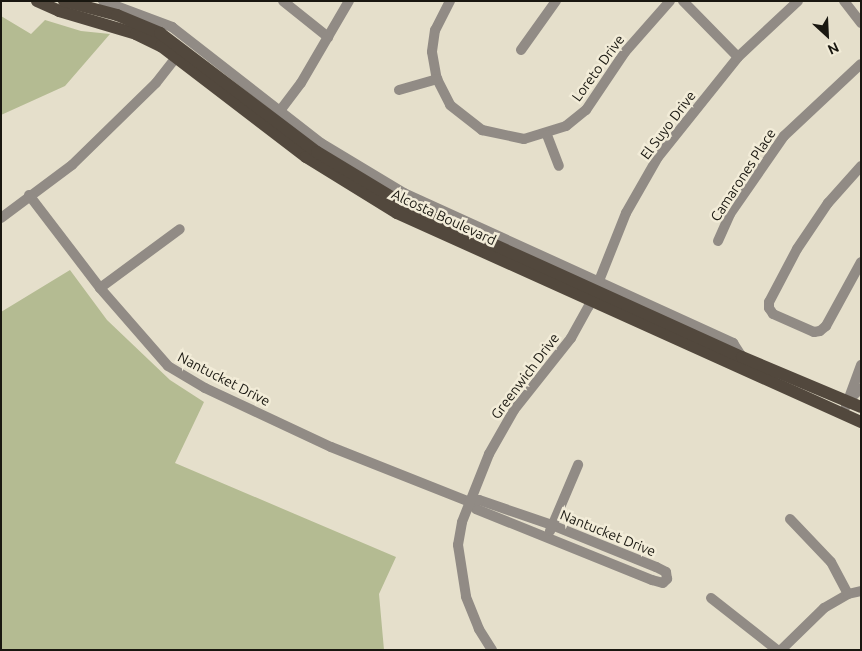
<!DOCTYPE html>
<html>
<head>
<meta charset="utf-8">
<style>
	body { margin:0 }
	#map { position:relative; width:862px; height:651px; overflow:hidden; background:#e5dfcb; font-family:Ubuntu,sans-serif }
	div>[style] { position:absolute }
	.green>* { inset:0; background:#b4bb92 }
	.minor>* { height:10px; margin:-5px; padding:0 5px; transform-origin:5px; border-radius:5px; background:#918b85 }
	.major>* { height:12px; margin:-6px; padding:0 6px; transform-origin:6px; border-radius:6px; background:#52483d }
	span { translate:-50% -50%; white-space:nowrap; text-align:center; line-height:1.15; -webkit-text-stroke:5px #f2ecd8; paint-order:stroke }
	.street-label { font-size:14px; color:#191710 }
	.frame { position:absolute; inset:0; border:2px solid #191710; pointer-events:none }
	.north { position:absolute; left:802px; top:10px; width:50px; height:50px; -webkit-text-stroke:4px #f2ecd8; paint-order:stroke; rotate:155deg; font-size:14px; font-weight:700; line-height:20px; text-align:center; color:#191710 }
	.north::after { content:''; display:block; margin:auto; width:18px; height:22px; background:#191710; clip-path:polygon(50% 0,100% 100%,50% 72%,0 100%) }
</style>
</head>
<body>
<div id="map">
	<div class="green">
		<i style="clip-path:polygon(1px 16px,31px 34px,45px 20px,81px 31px,110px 34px,65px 86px,1px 115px)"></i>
		<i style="clip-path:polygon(70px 270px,107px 320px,170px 380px,204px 402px,175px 463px,396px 557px,379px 594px,384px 650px,1px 650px,1px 312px)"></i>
	</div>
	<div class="minor">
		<i style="left:103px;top:1px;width:74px;rotate:20.6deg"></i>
		<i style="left:172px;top:27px;width:189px;rotate:37.9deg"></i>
		<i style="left:321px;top:143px;width:97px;rotate:31.1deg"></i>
		<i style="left:404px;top:193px;width:362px;rotate:24.5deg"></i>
		<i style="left:733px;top:343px;width:17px;rotate:57deg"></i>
		<i style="left:283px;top:1px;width:58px;rotate:38.7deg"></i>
		<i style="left:450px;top:1px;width:33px;rotate:117deg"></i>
		<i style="left:435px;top:30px;width:22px;rotate:98deg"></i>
		<i style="left:432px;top:52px;width:27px;rotate:80deg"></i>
		<i style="left:437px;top:79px;width:29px;rotate:63deg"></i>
		<i style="left:450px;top:105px;width:41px;rotate:38deg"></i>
		<i style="left:482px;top:130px;width:43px;rotate:12.1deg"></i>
		<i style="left:524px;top:139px;width:44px;rotate:-17.2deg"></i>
		<i style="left:566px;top:126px;width:26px;rotate:-39deg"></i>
		<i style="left:586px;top:110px;width:70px;rotate:-56.1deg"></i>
		<i style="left:625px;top:52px;width:68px;rotate:-48.6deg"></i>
		<i style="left:683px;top:1px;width:78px;rotate:45.5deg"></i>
		<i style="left:844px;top:1px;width:28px;rotate:52deg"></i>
		<i style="left:521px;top:50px;width:60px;rotate:-54.5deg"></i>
		<i style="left:399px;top:90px;width:40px;rotate:-16deg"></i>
		<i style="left:276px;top:116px;width:41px;rotate:-52.9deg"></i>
		<i style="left:301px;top:83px;width:95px;rotate:-59.7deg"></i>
		<i style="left:547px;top:135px;width:33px;rotate:69deg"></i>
		<i style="left:861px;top:166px;width:50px;rotate:131.7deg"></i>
		<i style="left:828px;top:203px;width:55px;rotate:124deg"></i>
		<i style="left:797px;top:249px;width:60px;rotate:117.8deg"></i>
		<i style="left:769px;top:302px;width:6px;rotate:90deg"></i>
		<i style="left:769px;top:308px;width:7px;rotate:56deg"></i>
		<i style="left:773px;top:314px;width:45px;rotate:23.7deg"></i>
		<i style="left:814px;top:332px;width:6px;rotate:-9deg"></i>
		<i style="left:820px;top:331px;width:8px;rotate:-40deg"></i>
		<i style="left:826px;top:326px;width:73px;rotate:-61.3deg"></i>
		<i style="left:29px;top:195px;width:117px;rotate:52.6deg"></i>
		<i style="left:100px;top:288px;width:103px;rotate:48.9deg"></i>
		<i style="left:168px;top:366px;width:43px;rotate:30.7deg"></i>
		<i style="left:205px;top:388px;width:139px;rotate:25.1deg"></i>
		<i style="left:331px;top:447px;width:149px;rotate:21.6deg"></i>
		<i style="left:470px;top:502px;width:9px;rotate:49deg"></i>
		<i style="left:476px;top:509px;width:190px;rotate:22deg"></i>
		<i style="left:652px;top:580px;width:11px;rotate:15deg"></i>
		<i style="left:663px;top:583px;width:6px;rotate:-45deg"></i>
		<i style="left:667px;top:579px;width:7px;rotate:-98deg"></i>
		<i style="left:666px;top:572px;width:11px;rotate:-153deg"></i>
		<i style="left:656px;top:567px;width:112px;rotate:-158deg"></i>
		<i style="left:552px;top:525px;width:77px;rotate:-161.1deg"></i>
		<i style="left:479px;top:500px;width:9px;rotate:167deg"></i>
		<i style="left:1px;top:218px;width:89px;rotate:-36.7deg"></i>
		<i style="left:72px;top:165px;width:117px;rotate:-44.3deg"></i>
		<i style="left:156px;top:83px;width:33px;rotate:-52deg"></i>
		<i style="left:718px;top:241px;width:30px;rotate:-66deg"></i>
		<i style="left:730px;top:214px;width:95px;rotate:-55.3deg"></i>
		<i style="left:784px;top:136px;width:105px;rotate:-43.1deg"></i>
		<i style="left:100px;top:288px;width:99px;rotate:-36.4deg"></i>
		<i style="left:848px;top:401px;width:18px;rotate:-45deg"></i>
		<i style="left:846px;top:406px;width:44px;rotate:-69.9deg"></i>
		<i style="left:790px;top:519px;width:59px;rotate:46.4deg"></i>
		<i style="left:831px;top:562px;width:36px;rotate:62deg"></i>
		<i style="left:550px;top:531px;width:72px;rotate:-67deg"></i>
		<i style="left:711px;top:598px;width:84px;rotate:38.2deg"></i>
		<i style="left:492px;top:650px;width:25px;rotate:-122deg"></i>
		<i style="left:479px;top:629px;width:35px;rotate:-112deg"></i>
		<i style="left:466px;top:596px;width:52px;rotate:-98.9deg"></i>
		<i style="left:458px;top:545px;width:23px;rotate:-80deg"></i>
		<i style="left:462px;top:522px;width:73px;rotate:-68.3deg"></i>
		<i style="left:489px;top:454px;width:51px;rotate:-60.4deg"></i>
		<i style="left:514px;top:410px;width:92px;rotate:-51.6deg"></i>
		<i style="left:571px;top:338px;width:37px;rotate:-61deg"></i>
		<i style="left:589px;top:306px;width:100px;rotate:-68.3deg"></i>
		<i style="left:626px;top:213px;width:64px;rotate:-60.3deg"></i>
		<i style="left:658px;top:157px;width:128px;rotate:-51.3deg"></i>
		<i style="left:738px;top:57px;width:82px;rotate:-43deg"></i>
		<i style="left:781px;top:650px;width:60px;rotate:-44.3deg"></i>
		<i style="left:824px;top:608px;width:28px;rotate:-30deg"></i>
		<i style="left:848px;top:594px;width:13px;rotate:-13deg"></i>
	</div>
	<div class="major">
		<i style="left:37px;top:1px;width:24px;rotate:24deg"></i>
		<i style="left:59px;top:11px;width:80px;rotate:16.6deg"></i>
		<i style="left:136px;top:34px;width:28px;rotate:26deg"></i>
		<i style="left:161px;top:46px;width:183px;rotate:37.4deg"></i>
		<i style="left:306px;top:157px;width:107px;rotate:31.6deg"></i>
		<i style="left:397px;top:213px;width:509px;rotate:24.25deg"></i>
		<i style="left:64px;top:1px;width:55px;rotate:14.8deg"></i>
		<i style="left:117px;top:15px;width:47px;rotate:22.7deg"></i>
		<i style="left:160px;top:33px;width:197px;rotate:37.2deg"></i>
		<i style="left:317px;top:152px;width:97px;rotate:31.1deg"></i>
		<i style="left:400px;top:202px;width:375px;rotate:24.4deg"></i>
		<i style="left:742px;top:357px;width:129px;rotate:22.8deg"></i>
	</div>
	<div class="street-label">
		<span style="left:598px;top:68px;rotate:-54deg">Loreto Drive</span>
		<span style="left:668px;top:125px;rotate:-53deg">El Suyo Drive</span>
		<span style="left:743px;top:175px;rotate:-57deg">Camarones Place</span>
		<span style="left:444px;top:217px;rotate:25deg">Alcosta Boulevard</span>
		<span style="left:525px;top:376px;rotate:-53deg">Greenwich Drive</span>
		<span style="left:224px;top:379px;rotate:27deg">Nantucket Drive</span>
		<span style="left:608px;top:533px;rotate:22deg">Nantucket Drive</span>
	</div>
	<div class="frame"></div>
	<div class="north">N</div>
</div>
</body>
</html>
